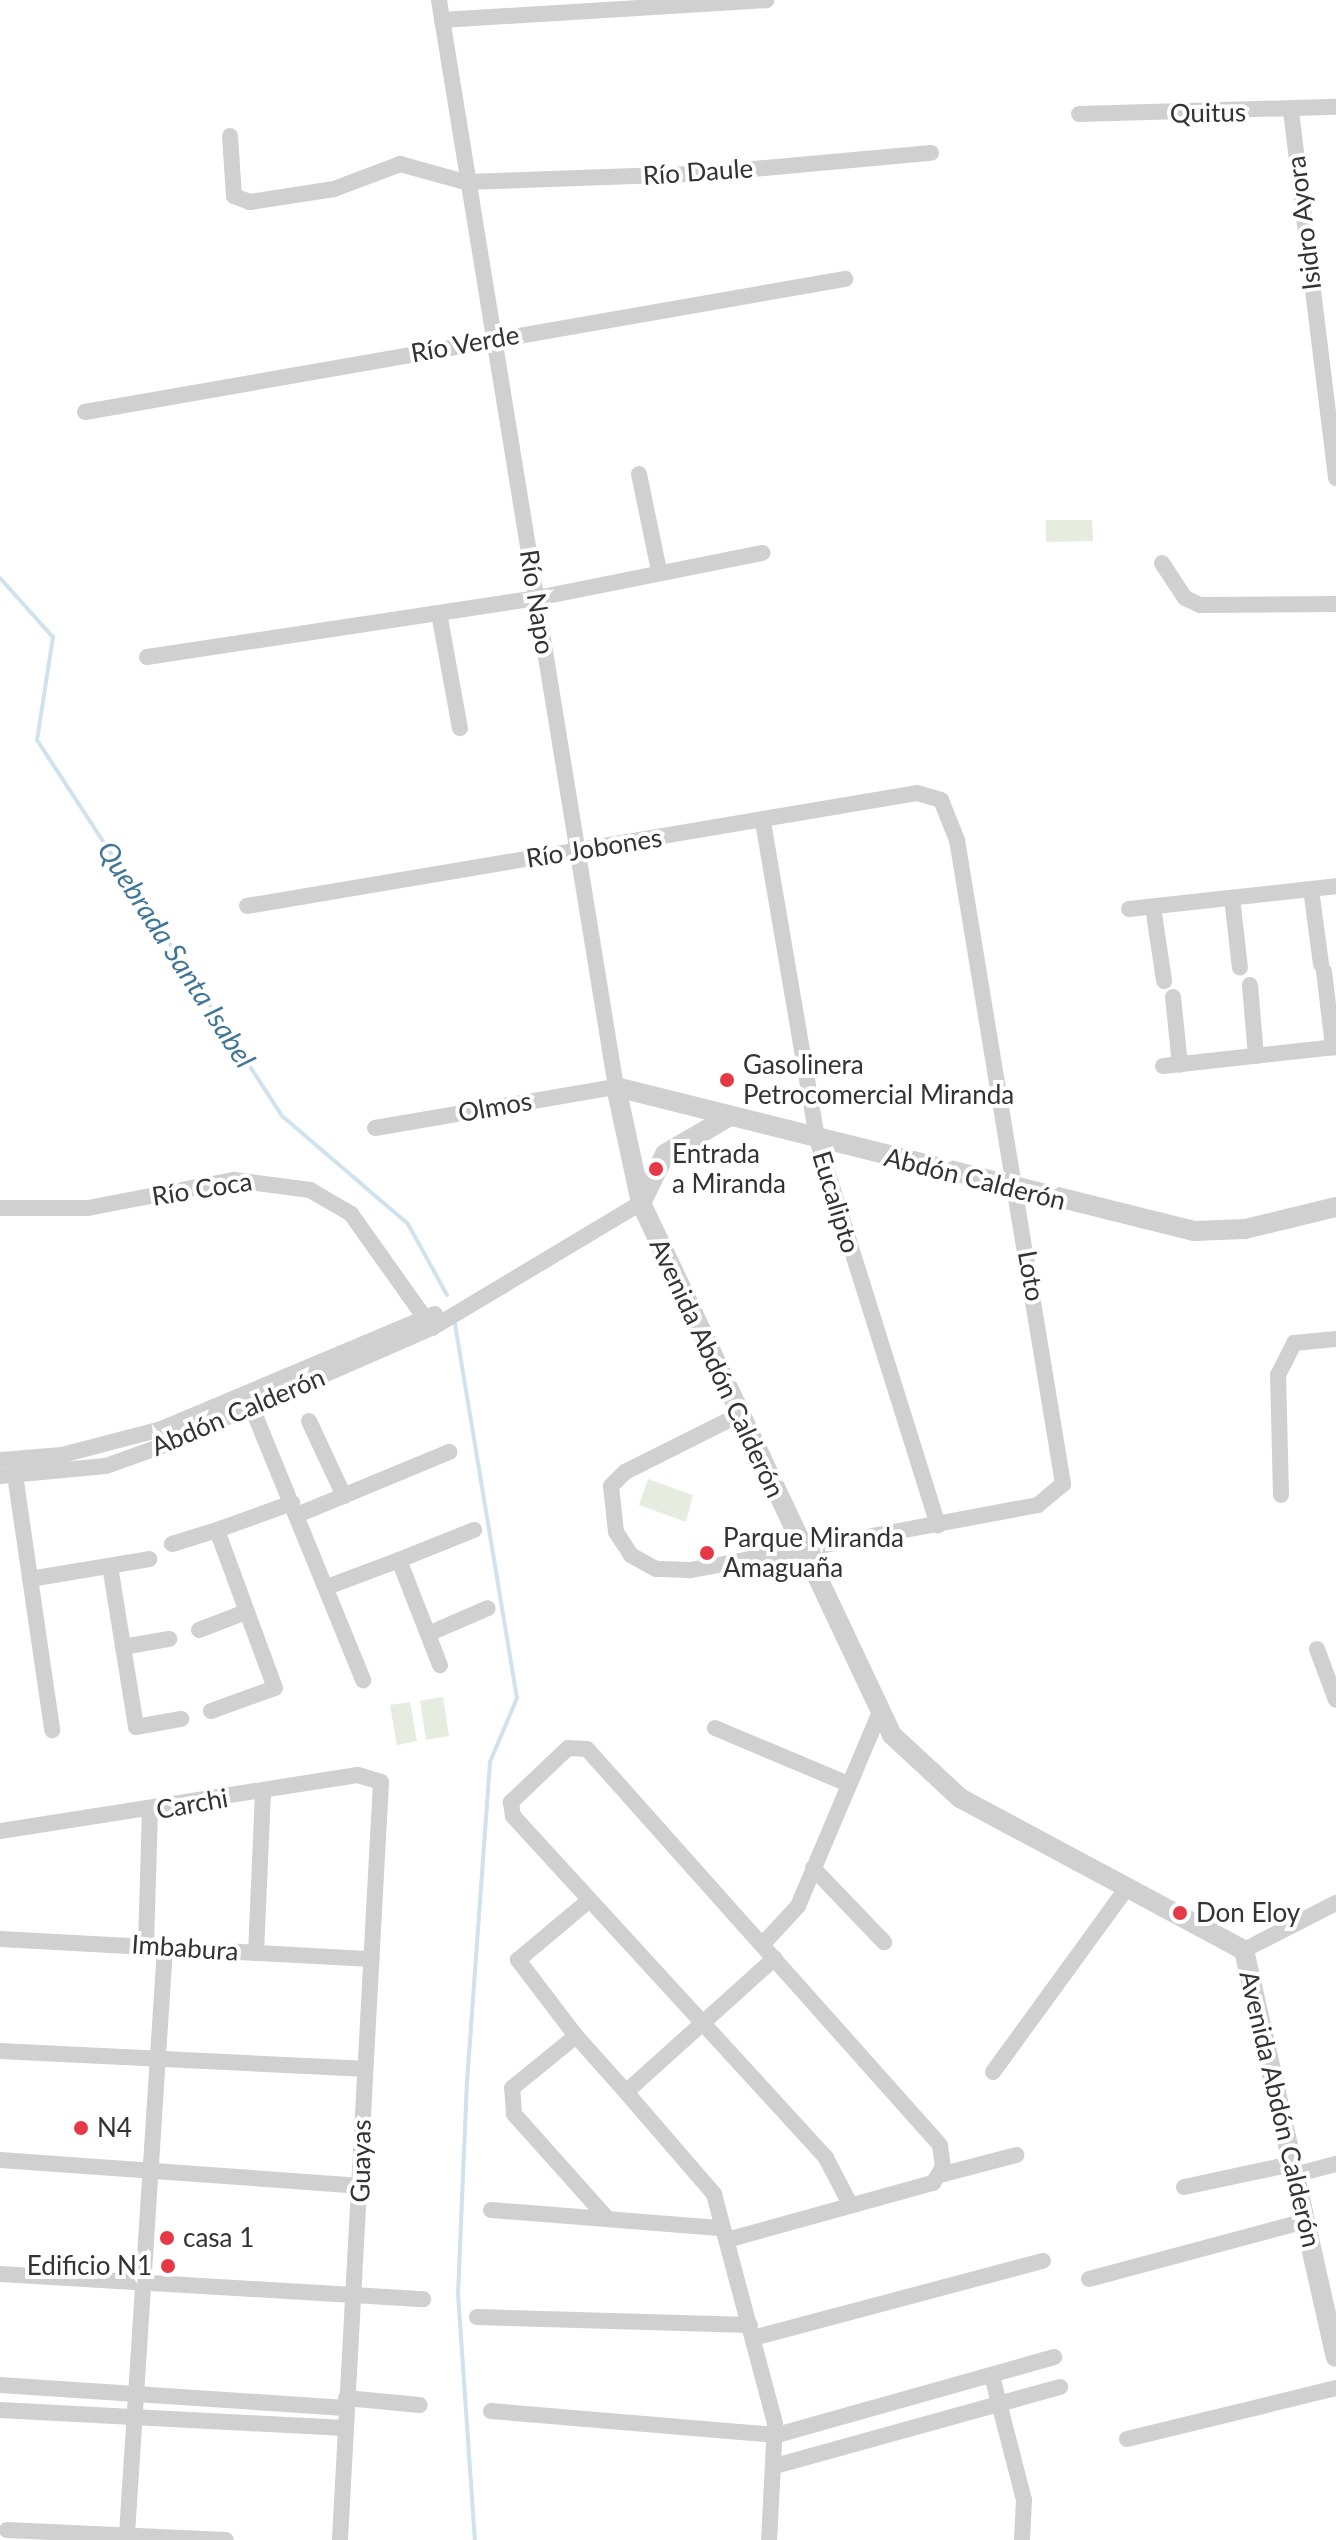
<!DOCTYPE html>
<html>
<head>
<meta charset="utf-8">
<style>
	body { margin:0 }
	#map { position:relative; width:1336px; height:2540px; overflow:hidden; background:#fff; font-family:Lato,sans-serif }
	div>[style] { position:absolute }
	.green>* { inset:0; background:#e6ecdf }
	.stream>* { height:4px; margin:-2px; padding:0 2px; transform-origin:2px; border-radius:2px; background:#cfe2ee }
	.minor>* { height:16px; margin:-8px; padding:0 8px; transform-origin:8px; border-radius:8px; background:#d0d0d0 }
	.tertiary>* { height:20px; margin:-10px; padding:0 10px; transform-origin:10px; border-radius:10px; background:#d0d0d0 }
	.dots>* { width:22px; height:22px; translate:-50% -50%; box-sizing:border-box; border:4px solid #fff; border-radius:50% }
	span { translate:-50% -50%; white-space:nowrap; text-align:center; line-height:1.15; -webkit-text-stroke:8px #fff; paint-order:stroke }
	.street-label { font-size:26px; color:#333 }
	.poi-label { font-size:26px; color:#333 }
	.left { translate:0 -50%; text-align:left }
	.right { translate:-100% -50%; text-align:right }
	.water-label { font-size:28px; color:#3f7597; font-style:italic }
</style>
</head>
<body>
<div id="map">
	<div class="green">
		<i style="clip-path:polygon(1046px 520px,1092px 520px,1093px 541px,1046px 542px)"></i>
		<i style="clip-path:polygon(648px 1479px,693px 1495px,686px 1522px,639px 1505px)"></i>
		<i style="clip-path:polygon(443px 1697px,449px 1736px,426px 1740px,420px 1701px)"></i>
		<i style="clip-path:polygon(410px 1702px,417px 1741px,397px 1745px,390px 1705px)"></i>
	</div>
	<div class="stream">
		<i style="left:0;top:578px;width:79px;rotate:48.1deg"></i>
		<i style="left:53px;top:637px;width:104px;rotate:98.8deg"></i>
		<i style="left:37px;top:740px;width:447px;rotate:56.9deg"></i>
		<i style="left:281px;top:1115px;width:167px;rotate:40.6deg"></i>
		<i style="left:408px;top:1224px;width:81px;rotate:61.2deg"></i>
		<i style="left:455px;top:1324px;width:379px;rotate:80.6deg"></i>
		<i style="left:517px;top:1698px;width:69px;rotate:112.9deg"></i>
		<i style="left:490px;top:1762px;width:319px;rotate:94.1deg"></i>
		<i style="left:467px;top:2080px;width:213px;rotate:92.4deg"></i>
		<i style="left:458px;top:2293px;width:248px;rotate:86.1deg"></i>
	</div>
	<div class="minor">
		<i style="left:442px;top:20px;width:325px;rotate:-3.5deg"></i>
		<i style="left:1291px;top:111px;width:370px;rotate:83deg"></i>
		<i style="left:1079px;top:114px;width:257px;rotate:-1.6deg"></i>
		<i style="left:230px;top:136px;width:60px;rotate:86.2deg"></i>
		<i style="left:234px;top:196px;width:17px;rotate:21deg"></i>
		<i style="left:250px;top:202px;width:85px;rotate:-8.8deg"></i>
		<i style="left:334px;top:189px;width:71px;rotate:-20.7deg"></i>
		<i style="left:400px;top:164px;width:67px;rotate:15.5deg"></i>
		<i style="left:465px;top:182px;width:234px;rotate:-2deg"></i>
		<i style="left:699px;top:174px;width:233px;rotate:-5.2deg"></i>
		<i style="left:85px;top:412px;width:772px;rotate:-9.93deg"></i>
		<i style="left:639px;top:474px;width:99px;rotate:78.3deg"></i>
		<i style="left:1162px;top:563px;width:42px;rotate:56.7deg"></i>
		<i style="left:1185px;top:598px;width:17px;rotate:25deg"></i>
		<i style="left:1200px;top:605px;width:136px;rotate:-0.4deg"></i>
		<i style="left:439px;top:613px;width:117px;rotate:79.7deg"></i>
		<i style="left:147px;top:657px;width:394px;rotate:-8.6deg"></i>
		<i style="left:537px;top:598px;width:230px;rotate:-11.3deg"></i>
		<i style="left:763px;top:822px;width:322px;rotate:80.3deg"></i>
		<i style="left:817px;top:1139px;width:405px;rotate:72.6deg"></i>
		<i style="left:1311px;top:889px;width:76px;rotate:82.4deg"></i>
		<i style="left:1232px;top:898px;width:70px;rotate:83.5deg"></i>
		<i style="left:247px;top:906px;width:679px;rotate:-9.57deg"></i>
		<i style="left:917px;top:793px;width:25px;rotate:16deg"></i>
		<i style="left:941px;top:800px;width:43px;rotate:68.2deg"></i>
		<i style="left:957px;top:840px;width:653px;rotate:80.65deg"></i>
		<i style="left:1063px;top:1484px;width:33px;rotate:140deg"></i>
		<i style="left:1038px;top:1505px;width:355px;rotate:169.4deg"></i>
		<i style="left:689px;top:1570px;width:33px;rotate:-178deg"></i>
		<i style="left:656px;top:1569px;width:29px;rotate:-151deg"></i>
		<i style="left:631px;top:1555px;width:27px;rotate:-123deg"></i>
		<i style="left:616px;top:1532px;width:46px;rotate:-96.2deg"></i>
		<i style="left:611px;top:1486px;width:20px;rotate:-45deg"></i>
		<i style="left:625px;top:1472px;width:127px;rotate:-26.6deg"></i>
		<i style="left:1153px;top:907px;width:75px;rotate:81.5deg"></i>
		<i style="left:1129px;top:909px;width:208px;rotate:-6.3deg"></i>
		<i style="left:1324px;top:971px;width:77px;rotate:83.2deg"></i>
		<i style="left:1250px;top:985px;width:71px;rotate:85.2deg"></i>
		<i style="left:1173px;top:997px;width:68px;rotate:84.1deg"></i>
		<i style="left:1163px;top:1066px;width:174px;rotate:-6.3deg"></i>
		<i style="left:375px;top:1128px;width:244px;rotate:-9.7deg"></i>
		<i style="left:616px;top:1087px;width:1101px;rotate:-99.25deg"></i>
		<i style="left:0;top:1208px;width:88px"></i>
		<i style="left:88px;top:1208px;width:149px;rotate:-10.9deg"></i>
		<i style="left:234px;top:1180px;width:77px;rotate:7.5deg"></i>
		<i style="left:310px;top:1190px;width:48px;rotate:30.3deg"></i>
		<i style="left:351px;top:1214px;width:140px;rotate:54.6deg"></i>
		<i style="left:248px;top:1398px;width:305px;rotate:67.8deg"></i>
		<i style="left:309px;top:1421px;width:83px;rotate:65deg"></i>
		<i style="left:0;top:1460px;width:62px;rotate:-4.6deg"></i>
		<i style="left:62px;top:1455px;width:102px;rotate:-14.7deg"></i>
		<i style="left:161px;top:1429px;width:297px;rotate:-22.8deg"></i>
		<i style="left:15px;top:1475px;width:258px;rotate:81.7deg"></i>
		<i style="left:0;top:1476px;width:106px;rotate:-5.4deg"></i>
		<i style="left:106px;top:1466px;width:56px;rotate:-19.7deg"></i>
		<i style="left:159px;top:1447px;width:298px;rotate:-23.6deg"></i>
		<i style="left:432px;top:1328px;width:244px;rotate:-30.9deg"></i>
		<i style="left:1281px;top:1495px;width:120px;rotate:-91.4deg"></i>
		<i style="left:1278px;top:1375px;width:36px;rotate:-63deg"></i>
		<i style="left:1294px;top:1343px;width:42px;rotate:-5.4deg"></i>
		<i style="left:297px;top:1515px;width:165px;rotate:-22.5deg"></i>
		<i style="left:172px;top:1544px;width:47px;rotate:-17.3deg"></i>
		<i style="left:399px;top:1560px;width:81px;rotate:-21.8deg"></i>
		<i style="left:110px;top:1566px;width:163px;rotate:80.8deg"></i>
		<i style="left:136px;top:1727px;width:46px;rotate:-10.1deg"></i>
		<i style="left:30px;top:1579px;width:121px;rotate:-9.5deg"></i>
		<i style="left:327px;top:1587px;width:77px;rotate:-20.6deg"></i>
		<i style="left:399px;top:1560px;width:113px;rotate:68.7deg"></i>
		<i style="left:199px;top:1630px;width:50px;rotate:-21deg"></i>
		<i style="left:428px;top:1634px;width:65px;rotate:-23.4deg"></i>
		<i style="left:123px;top:1647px;width:47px;rotate:-9.9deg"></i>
		<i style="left:1317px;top:1649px;width:54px;rotate:69.6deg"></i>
		<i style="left:211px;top:1711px;width:68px;rotate:-19.8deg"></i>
		<i style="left:275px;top:1688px;width:168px;rotate:-110.2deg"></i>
		<i style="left:217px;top:1530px;width:80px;rotate:-19.8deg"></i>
		<i style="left:715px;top:1728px;width:144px;rotate:22.8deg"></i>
		<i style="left:0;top:1831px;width:362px;rotate:-8.9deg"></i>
		<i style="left:358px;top:1775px;width:24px;rotate:17deg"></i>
		<i style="left:381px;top:1782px;width:759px;rotate:93.1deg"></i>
		<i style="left:813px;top:1868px;width:103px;rotate:46.2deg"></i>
		<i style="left:0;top:1939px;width:372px;rotate:3.1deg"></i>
		<i style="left:763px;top:1944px;width:52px;rotate:-47.4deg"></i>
		<i style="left:798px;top:1906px;width:211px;rotate:-67.1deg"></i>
		<i style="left:146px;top:1945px;width:134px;rotate:-88.3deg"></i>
		<i style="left:1244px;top:1950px;width:103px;rotate:-27.1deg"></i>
		<i style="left:256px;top:1953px;width:161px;rotate:-87.5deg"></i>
		<i style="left:576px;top:2036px;width:96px;rotate:-127.3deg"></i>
		<i style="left:518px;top:1960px;width:90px;rotate:-40deg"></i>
		<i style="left:0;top:2051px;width:363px;rotate:2.8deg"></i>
		<i style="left:993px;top:2072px;width:230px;rotate:-54deg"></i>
		<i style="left:626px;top:2092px;width:135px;rotate:49.2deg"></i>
		<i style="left:714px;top:2194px;width:237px;rotate:75.1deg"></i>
		<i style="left:775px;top:2423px;width:117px;rotate:92.9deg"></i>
		<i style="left:0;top:2160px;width:363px;rotate:4.1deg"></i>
		<i style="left:940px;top:2175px;width:79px;rotate:-14.7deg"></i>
		<i style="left:1294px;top:2175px;width:43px;rotate:-14.7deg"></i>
		<i style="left:1184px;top:2187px;width:110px;rotate:-12deg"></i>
		<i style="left:491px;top:2210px;width:232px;rotate:4.5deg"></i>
		<i style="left:606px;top:2217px;width:138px;rotate:-131.8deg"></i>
		<i style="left:514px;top:2114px;width:26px;rotate:-94deg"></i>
		<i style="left:512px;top:2088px;width:82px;rotate:-39.1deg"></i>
		<i style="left:576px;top:2036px;width:75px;rotate:48.2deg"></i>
		<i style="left:626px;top:2092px;width:200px;rotate:-42deg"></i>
		<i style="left:727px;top:2240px;width:214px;rotate:-15.5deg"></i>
		<i style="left:933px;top:2183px;width:19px;rotate:-58deg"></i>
		<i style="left:943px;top:2167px;width:22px;rotate:-98deg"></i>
		<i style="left:940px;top:2145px;width:530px;rotate:-131.71deg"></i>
		<i style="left:587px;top:1749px;width:19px;rotate:-177deg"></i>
		<i style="left:568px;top:1748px;width:79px;rotate:136.5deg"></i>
		<i style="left:511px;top:1802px;width:14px;rotate:82deg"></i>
		<i style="left:513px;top:1816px;width:464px;rotate:47.5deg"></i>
		<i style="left:826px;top:2158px;width:52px;rotate:62.4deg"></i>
		<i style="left:0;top:2274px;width:424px;rotate:3.4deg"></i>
		<i style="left:1089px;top:2279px;width:224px;rotate:-15deg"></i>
		<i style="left:477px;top:2317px;width:273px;rotate:1.7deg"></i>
		<i style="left:753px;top:2338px;width:300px;rotate:-14.9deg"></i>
		<i style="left:992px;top:2376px;width:128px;rotate:75.5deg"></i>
		<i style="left:1024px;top:2500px;width:40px;rotate:92.9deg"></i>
		<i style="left:0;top:2385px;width:346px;rotate:3.8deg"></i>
		<i style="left:346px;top:2398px;width:74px;rotate:5.4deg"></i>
		<i style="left:0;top:2410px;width:345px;rotate:3deg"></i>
		<i style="left:491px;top:2411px;width:287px;rotate:4.8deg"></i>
		<i style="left:777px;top:2435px;width:288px;rotate:-15.7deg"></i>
		<i style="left:1127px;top:2439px;width:215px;rotate:-13.7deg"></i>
		<i style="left:775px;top:2466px;width:296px;rotate:-15.5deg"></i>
		<i style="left:7px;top:2530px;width:219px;rotate:2.6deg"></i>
		<i style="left:127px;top:2534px;width:587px;rotate:-86.29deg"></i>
	</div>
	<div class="tertiary">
		<i style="left:641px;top:1203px;width:55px;rotate:-63.9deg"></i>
		<i style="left:665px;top:1154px;width:73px;rotate:-30.4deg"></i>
		<i style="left:1336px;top:1207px;width:94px;rotate:166.4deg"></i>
		<i style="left:1245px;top:1229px;width:51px;rotate:177.8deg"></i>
		<i style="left:1194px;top:1231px;width:596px;rotate:-166.01deg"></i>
		<i style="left:616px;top:1087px;width:119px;rotate:77.8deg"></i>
		<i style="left:641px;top:1203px;width:588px;rotate:64.74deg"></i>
		<i style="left:892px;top:1735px;width:93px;rotate:42.8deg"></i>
		<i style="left:960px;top:1798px;width:322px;rotate:28.2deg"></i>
		<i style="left:1244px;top:1950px;width:417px;rotate:77.3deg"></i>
	</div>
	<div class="dots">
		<i style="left:727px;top:1080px;background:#e63946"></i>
		<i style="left:656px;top:1169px;background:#e63946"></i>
		<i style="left:707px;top:1553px;background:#e63946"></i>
		<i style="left:1180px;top:1913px;background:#e63946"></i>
		<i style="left:81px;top:2128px;background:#e63946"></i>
		<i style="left:167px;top:2238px;background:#e63946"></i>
		<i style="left:168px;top:2266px;background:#e63946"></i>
	</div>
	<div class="street-label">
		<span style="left:1208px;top:113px;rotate:-1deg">Quitus</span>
		<span style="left:698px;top:172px;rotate:-4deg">Río Daule</span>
		<span style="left:1304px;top:223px;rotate:-97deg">Isidro Ayora</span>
		<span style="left:465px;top:344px;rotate:-10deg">Río Verde</span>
		<span style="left:537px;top:602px;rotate:81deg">Río Napo</span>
		<span style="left:594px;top:848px;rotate:-9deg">Río Jobones</span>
		<span style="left:495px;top:1107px;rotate:-10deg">Olmos</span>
		<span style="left:975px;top:1179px;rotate:14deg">Abdón Calderón</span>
		<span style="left:202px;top:1189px;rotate:-9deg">Río Coca</span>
		<span style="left:836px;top:1202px;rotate:73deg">Eucalipto</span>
		<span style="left:1031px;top:1276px;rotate:80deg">Loto</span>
		<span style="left:717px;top:1368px;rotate:65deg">Avenida Abdón Calderón</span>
		<span style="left:238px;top:1412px;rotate:-23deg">Abdón Calderón</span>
		<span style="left:192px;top:1804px;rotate:-10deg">Carchi</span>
		<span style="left:185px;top:1948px;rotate:4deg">Imbabura</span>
		<span style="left:1280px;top:2109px;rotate:77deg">Avenida Abdón Calderón</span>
		<span style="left:361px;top:2161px;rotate:-89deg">Guayas</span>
	</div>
	<div class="poi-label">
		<span class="left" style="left:743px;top:1080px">Gasolinera<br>Petrocomercial Miranda</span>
		<span class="left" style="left:672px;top:1169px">Entrada<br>a Miranda</span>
		<span class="left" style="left:723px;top:1553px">Parque Miranda<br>Amaguaña</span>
		<span class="left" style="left:1196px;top:1913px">Don Eloy</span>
		<span class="left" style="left:97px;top:2128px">N4</span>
		<span class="left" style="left:183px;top:2238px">casa 1</span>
		<span class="right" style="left:152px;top:2266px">Edificio N1</span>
	</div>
	<div class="water-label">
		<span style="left:177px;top:954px;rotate:57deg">Quebrada Santa Isabel</span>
	</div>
</div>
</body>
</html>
